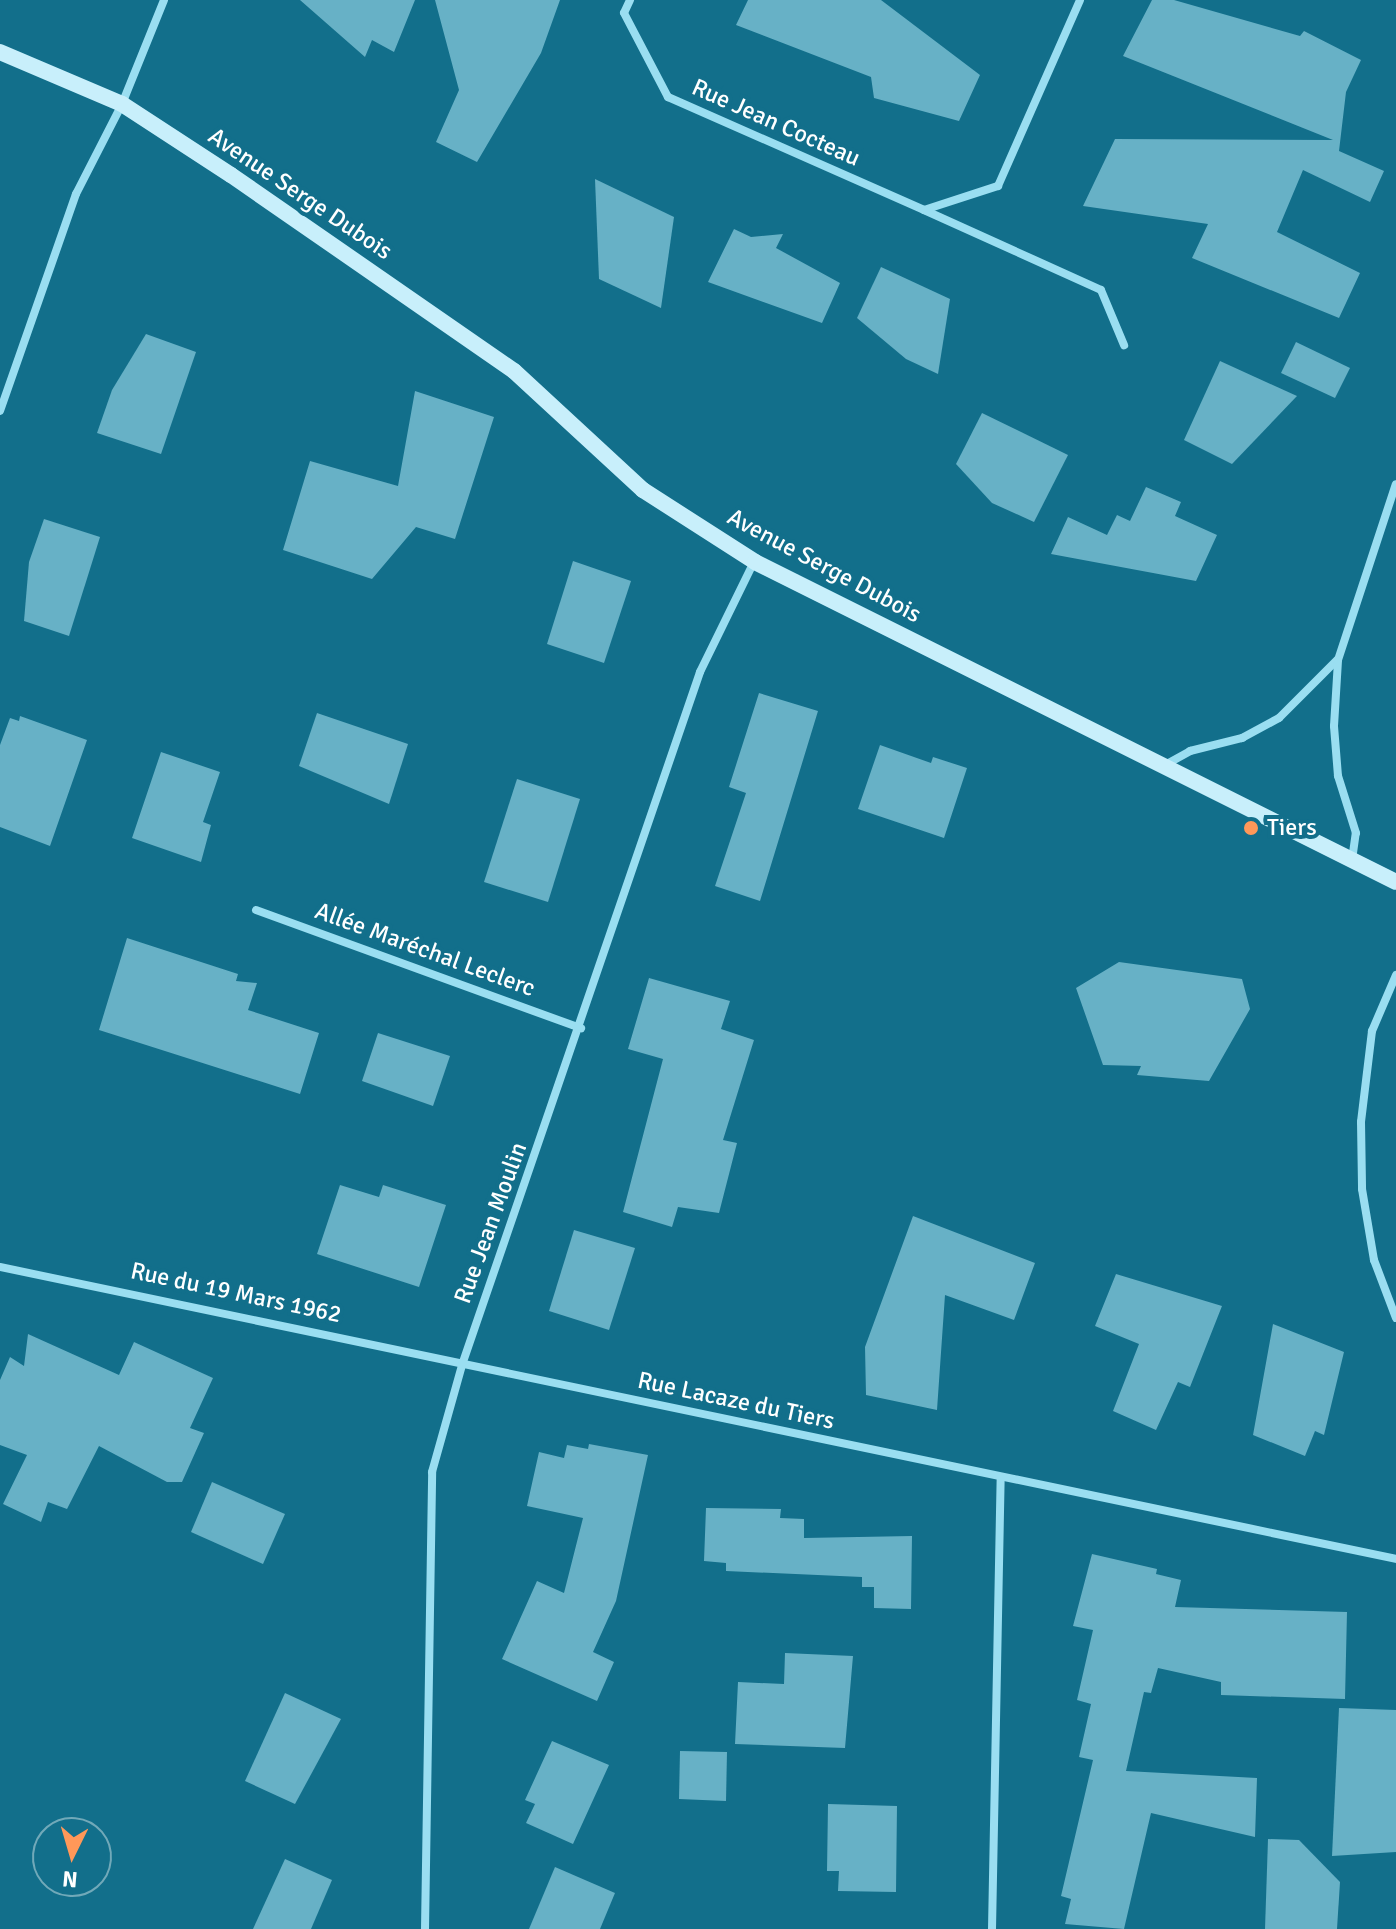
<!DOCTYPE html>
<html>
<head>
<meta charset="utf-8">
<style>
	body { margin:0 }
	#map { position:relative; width:1396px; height:1929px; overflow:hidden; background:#126f8b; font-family:Signika,sans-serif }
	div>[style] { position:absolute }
	.building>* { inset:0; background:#67b1c6 }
	.street>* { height:8px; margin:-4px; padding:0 4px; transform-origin:4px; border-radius:4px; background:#9adef1 }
	.secondary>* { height:16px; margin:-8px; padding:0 8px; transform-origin:8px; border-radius:8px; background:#c8effb }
	.dots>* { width:22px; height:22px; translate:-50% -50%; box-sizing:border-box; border:4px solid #126f8b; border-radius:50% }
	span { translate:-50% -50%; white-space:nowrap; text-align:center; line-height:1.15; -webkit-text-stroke:8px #126f8b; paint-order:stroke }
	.street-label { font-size:24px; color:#fff }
	.poi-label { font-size:24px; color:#fff }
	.left { translate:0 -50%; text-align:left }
	.north { position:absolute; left:32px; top:1817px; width:80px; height:80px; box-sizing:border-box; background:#126f8b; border:2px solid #71a9b9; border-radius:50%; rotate:185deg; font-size:22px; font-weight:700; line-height:32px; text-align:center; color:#fff }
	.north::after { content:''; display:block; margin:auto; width:28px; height:36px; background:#ff9859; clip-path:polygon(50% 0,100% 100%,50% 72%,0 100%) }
</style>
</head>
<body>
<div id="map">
	<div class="building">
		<i style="clip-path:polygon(300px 0,415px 0,394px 52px,372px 40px,365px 57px)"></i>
		<i style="clip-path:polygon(435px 0,560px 0,541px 53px,477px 162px,436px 142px,459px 90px)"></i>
		<i style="clip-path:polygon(748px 0,881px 0,980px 75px,959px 121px,874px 98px,871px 77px,736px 25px)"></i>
		<i style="clip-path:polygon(1152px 0,1174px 0,1300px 36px,1304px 31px,1361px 60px,1346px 92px,1339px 151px,1384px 171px,1370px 202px,1303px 170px,1277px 232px,1360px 273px,1339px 318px,1192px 258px,1208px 224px,1083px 206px,1115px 139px,1333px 140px,1123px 56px)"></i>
		<i style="clip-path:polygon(595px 179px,674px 217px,661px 308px,599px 279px)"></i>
		<i style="clip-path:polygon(734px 229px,751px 237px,783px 234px,776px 248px,840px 283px,822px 323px,708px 282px)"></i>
		<i style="clip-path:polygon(881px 267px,950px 299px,938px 374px,906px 359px,857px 318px)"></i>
		<i style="clip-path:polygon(146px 334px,196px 352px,161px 454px,97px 433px,112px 390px)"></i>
		<i style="clip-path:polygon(1296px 342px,1350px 368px,1335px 398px,1281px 373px)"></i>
		<i style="clip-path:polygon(1220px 361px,1297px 396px,1232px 464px,1184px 440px)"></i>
		<i style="clip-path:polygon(415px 391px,494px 417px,455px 539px,416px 527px,372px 579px,283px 550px,310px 461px,398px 486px)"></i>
		<i style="clip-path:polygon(982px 413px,1068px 455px,1034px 522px,992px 503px,956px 464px)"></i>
		<i style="clip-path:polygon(1146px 487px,1181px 502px,1175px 516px,1217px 535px,1196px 581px,1051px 554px,1068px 517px,1107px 535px,1117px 515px,1130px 521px)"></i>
		<i style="clip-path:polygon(44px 519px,100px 537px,69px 636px,24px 621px,29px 562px)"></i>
		<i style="clip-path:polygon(573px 561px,631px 581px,604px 663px,547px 644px)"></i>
		<i style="clip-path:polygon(759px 693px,818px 711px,760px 901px,715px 886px,746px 793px,729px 787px)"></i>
		<i style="clip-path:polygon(317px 713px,408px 744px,389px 804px,299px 766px)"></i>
		<i style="clip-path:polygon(20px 716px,87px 740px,50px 846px,0 827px,0 745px,10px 718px,19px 721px)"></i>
		<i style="clip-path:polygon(880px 745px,931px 763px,933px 757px,967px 768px,944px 838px,858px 809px)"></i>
		<i style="clip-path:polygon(161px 752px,220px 772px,203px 822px,211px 825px,201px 862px,132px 838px)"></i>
		<i style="clip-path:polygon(517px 779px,580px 799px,548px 902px,484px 882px)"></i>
		<i style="clip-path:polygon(127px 938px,238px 974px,236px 981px,257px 983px,248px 1010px,319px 1033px,300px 1094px,99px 1030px)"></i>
		<i style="clip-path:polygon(1119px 962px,1242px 979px,1250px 1009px,1209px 1081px,1137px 1075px,1141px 1066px,1103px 1065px,1076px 988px)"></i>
		<i style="clip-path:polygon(649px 978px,730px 1001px,721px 1029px,754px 1040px,723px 1140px,737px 1143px,719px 1213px,678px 1207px,672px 1227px,623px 1212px,663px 1059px,628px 1049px)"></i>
		<i style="clip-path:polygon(378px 1033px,450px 1056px,433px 1106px,362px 1081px)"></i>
		<i style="clip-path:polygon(340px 1185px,379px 1197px,383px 1185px,446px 1205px,419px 1287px,317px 1254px)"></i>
		<i style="clip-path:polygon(913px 1216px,1035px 1263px,1014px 1320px,945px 1295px,937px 1410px,866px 1395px,865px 1347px)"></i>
		<i style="clip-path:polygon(574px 1230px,635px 1248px,609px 1330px,549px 1311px)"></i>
		<i style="clip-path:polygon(1116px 1274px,1222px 1306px,1190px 1387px,1178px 1382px,1156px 1430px,1113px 1411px,1139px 1344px,1095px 1326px)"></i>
		<i style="clip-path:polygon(1273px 1324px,1344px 1352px,1324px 1435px,1315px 1431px,1305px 1456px,1253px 1435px)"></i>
		<i style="clip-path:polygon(28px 1334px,119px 1375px,134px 1342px,213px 1378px,190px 1428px,204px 1433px,182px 1482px,167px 1482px,99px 1446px,67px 1509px,48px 1502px,41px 1522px,3px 1504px,27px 1455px,0 1445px,0 1380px,10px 1357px,24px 1366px)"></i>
		<i style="clip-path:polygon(589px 1444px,648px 1455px,616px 1601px,593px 1652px,614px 1662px,597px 1701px,502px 1659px,537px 1581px,564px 1593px,583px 1518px,527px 1506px,539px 1452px,564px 1458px,567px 1445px,588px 1449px)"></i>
		<i style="clip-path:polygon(212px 1482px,285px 1514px,263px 1564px,191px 1532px)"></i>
		<i style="clip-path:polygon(706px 1508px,781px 1509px,780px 1518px,804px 1519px,804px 1538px,912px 1536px,911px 1609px,874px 1608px,874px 1587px,862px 1587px,862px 1577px,726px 1571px,726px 1563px,704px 1561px)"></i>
		<i style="clip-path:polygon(1092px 1554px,1157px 1569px,1156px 1574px,1181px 1580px,1175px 1607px,1347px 1612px,1345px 1699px,1221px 1695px,1221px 1682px,1158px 1668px,1151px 1693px,1144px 1692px,1126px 1771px,1257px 1778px,1255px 1837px,1151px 1813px,1124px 1929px,1065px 1924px,1071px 1899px,1061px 1896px,1093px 1760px,1079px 1757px,1091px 1704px,1077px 1700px,1093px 1630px,1073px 1626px)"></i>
		<i style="clip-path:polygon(785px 1653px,853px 1656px,845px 1748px,735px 1744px,738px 1682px,784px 1684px)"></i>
		<i style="clip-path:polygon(285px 1693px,341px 1719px,295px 1804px,245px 1781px)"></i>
		<i style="clip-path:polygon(1339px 1708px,1396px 1710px,1396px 1852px,1332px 1856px)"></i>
		<i style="clip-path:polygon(552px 1741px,609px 1765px,573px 1844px,526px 1823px,535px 1804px,525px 1800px)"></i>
		<i style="clip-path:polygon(680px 1751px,727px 1752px,726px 1801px,679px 1799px)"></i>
		<i style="clip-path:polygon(828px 1804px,897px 1806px,896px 1892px,838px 1891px,839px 1871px,827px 1871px)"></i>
		<i style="clip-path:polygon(1268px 1839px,1299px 1840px,1340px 1882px,1337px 1929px,1265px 1929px)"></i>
		<i style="clip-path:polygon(285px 1859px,332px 1880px,311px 1929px,253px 1929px)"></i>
		<i style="clip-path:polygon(555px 1867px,615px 1893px,600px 1929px,529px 1929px)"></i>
	</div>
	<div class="street">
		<i style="left:630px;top:0;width:14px;rotate:115deg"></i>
		<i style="left:624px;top:13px;width:95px;rotate:62.4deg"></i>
		<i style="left:668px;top:97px;width:280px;rotate:23.8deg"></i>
		<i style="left:924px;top:210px;width:78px;rotate:-18deg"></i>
		<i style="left:998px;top:186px;width:203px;rotate:-66.2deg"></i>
		<i style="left:924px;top:210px;width:194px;rotate:24.3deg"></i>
		<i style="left:1101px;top:290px;width:60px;rotate:67.3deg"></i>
		<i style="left:0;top:411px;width:230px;rotate:-70.7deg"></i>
		<i style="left:76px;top:194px;width:101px;rotate:-62.9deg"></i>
		<i style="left:122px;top:104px;width:112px;rotate:-68deg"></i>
		<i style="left:1165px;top:765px;width:29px;rotate:-29deg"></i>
		<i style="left:1190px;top:751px;width:54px;rotate:-14deg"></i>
		<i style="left:1242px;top:738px;width:42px;rotate:-28.4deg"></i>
		<i style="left:1279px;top:718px;width:82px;rotate:-45deg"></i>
		<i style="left:1352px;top:860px;width:27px;rotate:-82deg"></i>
		<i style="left:1356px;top:833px;width:60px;rotate:-107.5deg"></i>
		<i style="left:1338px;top:776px;width:50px;rotate:-94.6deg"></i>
		<i style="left:1334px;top:726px;width:66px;rotate:-86.5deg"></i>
		<i style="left:1338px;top:660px;width:185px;rotate:-71.8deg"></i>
		<i style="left:256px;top:910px;width:346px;rotate:20deg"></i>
		<i style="left:1396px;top:975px;width:61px;rotate:113.2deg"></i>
		<i style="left:1372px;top:1031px;width:92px;rotate:96.9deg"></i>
		<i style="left:1361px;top:1122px;width:67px;rotate:89.1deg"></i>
		<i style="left:1362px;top:1189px;width:72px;rotate:80.4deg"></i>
		<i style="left:1374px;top:1260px;width:62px;rotate:69.2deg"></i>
		<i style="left:0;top:1267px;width:1426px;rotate:11.81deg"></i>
		<i style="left:425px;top:1929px;width:457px;rotate:-89.1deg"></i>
		<i style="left:432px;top:1472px;width:114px;rotate:-74.3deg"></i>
		<i style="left:463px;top:1362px;width:730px;rotate:-71.04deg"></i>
		<i style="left:700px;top:672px;width:123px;rotate:-63.9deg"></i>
		<i style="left:992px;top:1929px;width:449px;rotate:-88.9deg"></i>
	</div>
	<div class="secondary">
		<i style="left:0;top:52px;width:133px;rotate:23.1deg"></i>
		<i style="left:122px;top:104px;width:130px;rotate:33.1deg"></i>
		<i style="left:231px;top:175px;width:344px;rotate:34.7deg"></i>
		<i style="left:514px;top:371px;width:176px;rotate:42.7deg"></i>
		<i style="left:643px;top:490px;width:133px;rotate:32.7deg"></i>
		<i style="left:755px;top:562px;width:716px;rotate:26.53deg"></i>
	</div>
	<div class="dots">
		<i style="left:1251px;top:828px;background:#ff9859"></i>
	</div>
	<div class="street-label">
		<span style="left:776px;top:123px;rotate:24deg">Rue Jean Cocteau</span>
		<span style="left:300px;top:194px;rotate:34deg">Avenue Serge Dubois</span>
		<span style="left:824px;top:566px;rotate:28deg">Avenue Serge Dubois</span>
		<span style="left:425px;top:950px;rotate:20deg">Allée Maréchal Leclerc</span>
		<span style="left:491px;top:1223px;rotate:-70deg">Rue Jean Moulin</span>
		<span style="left:236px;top:1293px;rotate:12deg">Rue du 19 Mars 1962</span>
		<span style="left:736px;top:1401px;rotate:12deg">Rue Lacaze du Tiers</span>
	</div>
	<div class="poi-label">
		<span class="left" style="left:1267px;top:828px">Tiers</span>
	</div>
	<div class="north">N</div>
</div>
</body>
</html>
